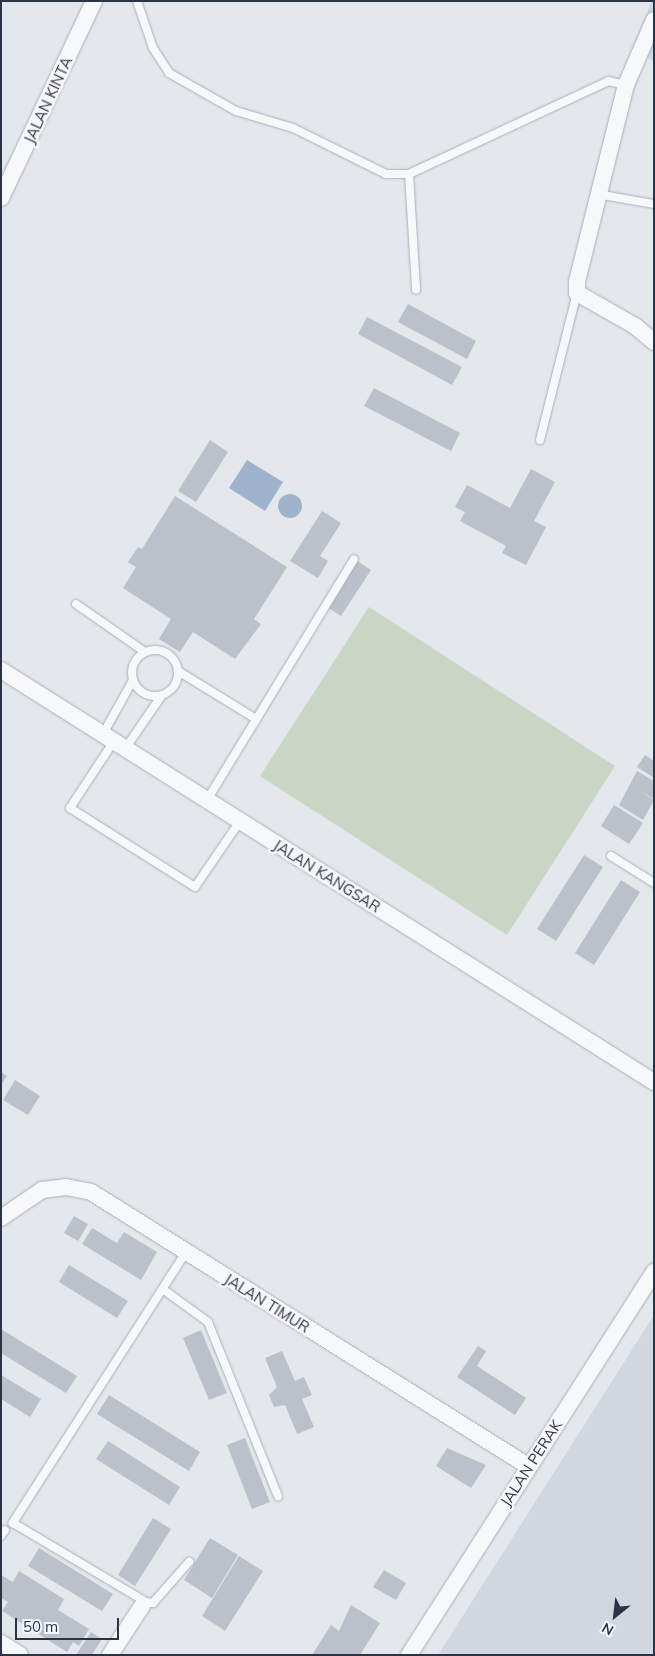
<!DOCTYPE html>
<html>
<head>
<meta charset="utf-8">
<style>
	body { margin:0 }
	#map { position:relative; width:655px; height:1656px; overflow:hidden; background:#e4e7ec; font-family:Mulish,sans-serif }
	div>[style] { position:absolute }
	.built>* { inset:0; background:#d2d6de }
	.green>* { inset:0; background:#c9d6c5 }
	.water>* { inset:0; background:#9fb4cc }
	.round { border-radius:50% }
	.building>* { inset:0; background:#bbc0ca }
	.roads { filter:drop-shadow(0 0 1px #a9aeb7) drop-shadow(0 0 1px #a9aeb7) }
	.service>* { height:8px; margin:-4px; padding:0 4px; transform-origin:4px; border-radius:4px; background:#f7f8fa }
	.service>.ring { margin:-4px; padding:0; box-sizing:content-box; background:none; border:8px solid #f7f8fa; border-radius:50% }
	.minor>* { height:16px; margin:-8px; padding:0 8px; transform-origin:8px; border-radius:8px; background:#f7f8fa }
	span { translate:-50% -50%; white-space:nowrap; text-align:center; line-height:1.15; -webkit-text-stroke:5px #f4f6f9; paint-order:stroke }
	.street-label { font-size:15px; color:#2b3445 }
	.frame { position:absolute; inset:0; border:2px solid #2b3445; pointer-events:none }
	.north { position:absolute; left:590px; top:1591px; width:50px; height:50px; -webkit-text-stroke:4px #f4f6f9; paint-order:stroke; rotate:209deg; font-size:14px; font-weight:700; line-height:20px; text-align:center; color:#2b3445 }
	.north::after { content:''; display:block; margin:auto; width:18px; height:22px; background:#2b3445; clip-path:polygon(50% 0,100% 100%,50% 72%,0 100%) }
	.scale { position:absolute; left:15px; top:1618px; width:104px; height:22px; box-sizing:border-box; border:2px solid #2b3445; border-top:0; padding-left:6px; font-size:15px; line-height:18px; white-space:nowrap; color:#2b3445; -webkit-text-stroke:4px #f4f6f9; paint-order:stroke }
</style>
</head>
<body>
<div id="map">
	<div class="built">
		<i style="clip-path:polygon(652px 1px,654px 1px,654px 61px,631px 51px)"></i>
		<i style="clip-path:polygon(654px 1315px,654px 1655px,438px 1655px)"></i>
	</div>
	<div class="green">
		<i style="clip-path:polygon(369px 607px,615px 766px,507px 935px,260px 776px)"></i>
	</div>
	<div class="water">
		<i style="clip-path:polygon(247px 460px,283px 482px,265px 511px,229px 488px)"></i>
		<i class="round" style="left:278px;top:494px;width:24px;height:24px"></i>
	</div>
	<div class="building">
		<i style="clip-path:polygon(408px 304px,476px 341px,467px 359px,398px 322px)"></i>
		<i style="clip-path:polygon(367px 317px,462px 367px,452px 385px,358px 334px)"></i>
		<i style="clip-path:polygon(374px 388px,460px 433px,451px 451px,364px 406px)"></i>
		<i style="clip-path:polygon(210px 440px,228px 452px,196px 502px,178px 491px)"></i>
		<i style="clip-path:polygon(531px 469px,555px 482px,534px 521px,546px 527px,526px 565px,502px 553px,506px 546px,460px 521px,465px 512px,455px 507px,467px 485px,510px 508px)"></i>
		<i style="clip-path:polygon(175px 496px,287px 567px,254px 619px,261px 624px,235px 659px,193px 632px,180px 652px,159px 639px,171px 619px,123px 588px,136px 567px,128px 562px,138px 547px,142px 549px)"></i>
		<i style="clip-path:polygon(322px 511px,341px 523px,320px 556px,328px 561px,318px 578px,290px 561px)"></i>
		<i style="clip-path:polygon(357px 561px,371px 570px,341px 616px,327px 607px)"></i>
		<i style="clip-path:polygon(645px 755px,654px 761px,654px 778px,637px 767px)"></i>
		<i style="clip-path:polygon(637px 771px,654px 781px,654px 799px,638px 790px,654px 800px,643px 820px,619px 805px)"></i>
		<i style="clip-path:polygon(614px 805px,643px 823px,629px 844px,601px 826px)"></i>
		<i style="clip-path:polygon(584px 855px,603px 867px,556px 941px,537px 929px)"></i>
		<i style="clip-path:polygon(621px 880px,640px 892px,594px 965px,575px 953px)"></i>
		<i style="clip-path:polygon(1px 1072px,7px 1076px,1px 1085px)"></i>
		<i style="clip-path:polygon(15px 1080px,40px 1096px,28px 1115px,3px 1100px)"></i>
		<i style="clip-path:polygon(74px 1216px,88px 1224px,78px 1241px,64px 1233px)"></i>
		<i style="clip-path:polygon(92px 1228px,117px 1243px,124px 1232px,157px 1252px,141px 1280px,82px 1244px)"></i>
		<i style="clip-path:polygon(69px 1265px,128px 1301px,117px 1318px,59px 1282px)"></i>
		<i style="clip-path:polygon(1px 1329px,77px 1376px,66px 1393px,1px 1353px)"></i>
		<i style="clip-path:polygon(201px 1330px,227px 1393px,209px 1400px,183px 1338px)"></i>
		<i style="clip-path:polygon(478px 1346px,486px 1351px,477px 1366px,526px 1398px,515px 1415px,457px 1377px)"></i>
		<i style="clip-path:polygon(282px 1351px,295px 1381px,304px 1377px,312px 1395px,302px 1399px,314px 1427px,297px 1434px,285px 1405px,274px 1407px,269px 1395px,277px 1387px,265px 1358px)"></i>
		<i style="clip-path:polygon(1px 1375px,41px 1399px,30px 1417px,1px 1399px)"></i>
		<i style="clip-path:polygon(109px 1395px,200px 1452px,189px 1471px,97px 1414px)"></i>
		<i style="clip-path:polygon(245px 1438px,270px 1502px,252px 1509px,227px 1445px)"></i>
		<i style="clip-path:polygon(108px 1441px,180px 1487px,169px 1505px,96px 1459px)"></i>
		<i style="clip-path:polygon(447px 1448px,486px 1465px,471px 1488px,436px 1466px)"></i>
		<i style="clip-path:polygon(153px 1518px,171px 1529px,135px 1586px,118px 1575px)"></i>
		<i style="clip-path:polygon(210px 1538px,238px 1555px,212px 1598px,184px 1580px)"></i>
		<i style="clip-path:polygon(39px 1548px,113px 1594px,102px 1611px,28px 1566px)"></i>
		<i style="clip-path:polygon(239px 1556px,263px 1571px,225px 1631px,202px 1616px)"></i>
		<i style="clip-path:polygon(384px 1570px,406px 1583px,396px 1600px,373px 1587px)"></i>
		<i style="clip-path:polygon(19px 1571px,64px 1599px,58px 1610px,89px 1629px,79px 1646px,73px 1642px,67px 1652px,2px 1611px,8px 1602px,1px 1598px,1px 1575px,13px 1582px)"></i>
		<i style="clip-path:polygon(351px 1605px,380px 1623px,360px 1655px,312px 1655px,331px 1625px,339px 1631px)"></i>
		<i style="clip-path:polygon(91px 1632px,102px 1639px,92px 1655px,76px 1655px)"></i>
	</div>
	<div class="roads">
		<div class="service">
			<i style="left:137px;top:1px;width:50px;rotate:71.2deg"></i>
			<i style="left:153px;top:48px;width:30px;rotate:57deg"></i>
			<i style="left:169px;top:73px;width:77px;rotate:29.6deg"></i>
			<i style="left:236px;top:111px;width:59px;rotate:16.6deg"></i>
			<i style="left:293px;top:128px;width:104px;rotate:26.3deg"></i>
			<i style="left:386px;top:174px;width:23px"></i>
			<i style="left:409px;top:174px;width:220px;rotate:-25deg"></i>
			<i style="left:608px;top:81px;width:18px;rotate:13deg"></i>
			<i style="left:409px;top:174px;width:116px;rotate:86.5deg"></i>
			<i style="left:597px;top:194px;width:58px;rotate:10deg"></i>
			<i style="left:540px;top:440px;width:152px;rotate:-75.9deg"></i>
			<i style="left:76px;top:604px;width:84px;rotate:34.8deg"></i>
			<i class="ring" style="left:132px;top:650px;width:38px;height:38px"></i>
			<i style="left:178px;top:671px;width:92px;rotate:31.6deg"></i>
			<i style="left:103px;top:734px;width:62px;rotate:-60.9deg"></i>
			<i style="left:114px;top:741px;width:80px;rotate:123.3deg"></i>
			<i style="left:70px;top:808px;width:148px;rotate:32.3deg"></i>
			<i style="left:195px;top:887px;width:80px;rotate:-55.7deg"></i>
			<i style="left:125px;top:749px;width:65px;rotate:-55.6deg"></i>
			<i style="left:207px;top:800px;width:282px;rotate:-58.6deg"></i>
			<i style="left:611px;top:856px;width:51px;rotate:32.1deg"></i>
			<i style="left:186px;top:1252px;width:322px;rotate:122.6deg"></i>
			<i style="left:13px;top:1523px;width:155px;rotate:30.7deg"></i>
			<i style="left:146px;top:1602px;width:7px;rotate:8deg"></i>
			<i style="left:153px;top:1603px;width:55px;rotate:-48.7deg"></i>
			<i style="left:164px;top:1290px;width:54px;rotate:36deg"></i>
			<i style="left:208px;top:1322px;width:188px;rotate:68.1deg"></i>
			<i style="left:1px;top:1536px;width:7px;rotate:-56deg"></i>
		</div>
		<div class="minor">
			<i style="left:654px;top:20px;width:71px;rotate:113.3deg"></i>
			<i style="left:626px;top:85px;width:203px;rotate:104deg"></i>
			<i style="left:577px;top:282px;width:11px;rotate:90deg"></i>
			<i style="left:577px;top:293px;width:67px;rotate:29.6deg"></i>
			<i style="left:635px;top:326px;width:25px;rotate:40deg"></i>
			<i style="left:1px;top:198px;width:218px;rotate:-64.7deg"></i>
			<i style="left:1px;top:670px;width:772px;rotate:32.25deg"></i>
			<i style="left:1px;top:1218px;width:50px;rotate:-34.3deg"></i>
			<i style="left:42px;top:1190px;width:24px;rotate:-7deg"></i>
			<i style="left:66px;top:1187px;width:25px;rotate:11deg"></i>
			<i style="left:91px;top:1192px;width:516px;rotate:32.09deg"></i>
			<i style="left:1px;top:1643px;width:22px;rotate:32deg"></i>
			<i style="left:110px;top:1655px;width:59px;rotate:-56.9deg"></i>
			<i style="left:409px;top:1655px;width:455px;rotate:-57.4deg"></i>
		</div>
	</div>
	<div class="street-label">
		<span style="left:48px;top:100px;rotate:-65deg">JALAN KINTA</span>
		<span style="left:327px;top:876px;rotate:32deg">JALAN KANGSAR</span>
		<span style="left:267px;top:1303px;rotate:32deg">JALAN TIMUR</span>
		<span style="left:531px;top:1463px;rotate:-57deg">JALAN PERAK</span>
	</div>
	<div class="frame"></div>
	<div class="north">N</div>
	<div class="scale">50 m</div>
</div>
</body>
</html>
